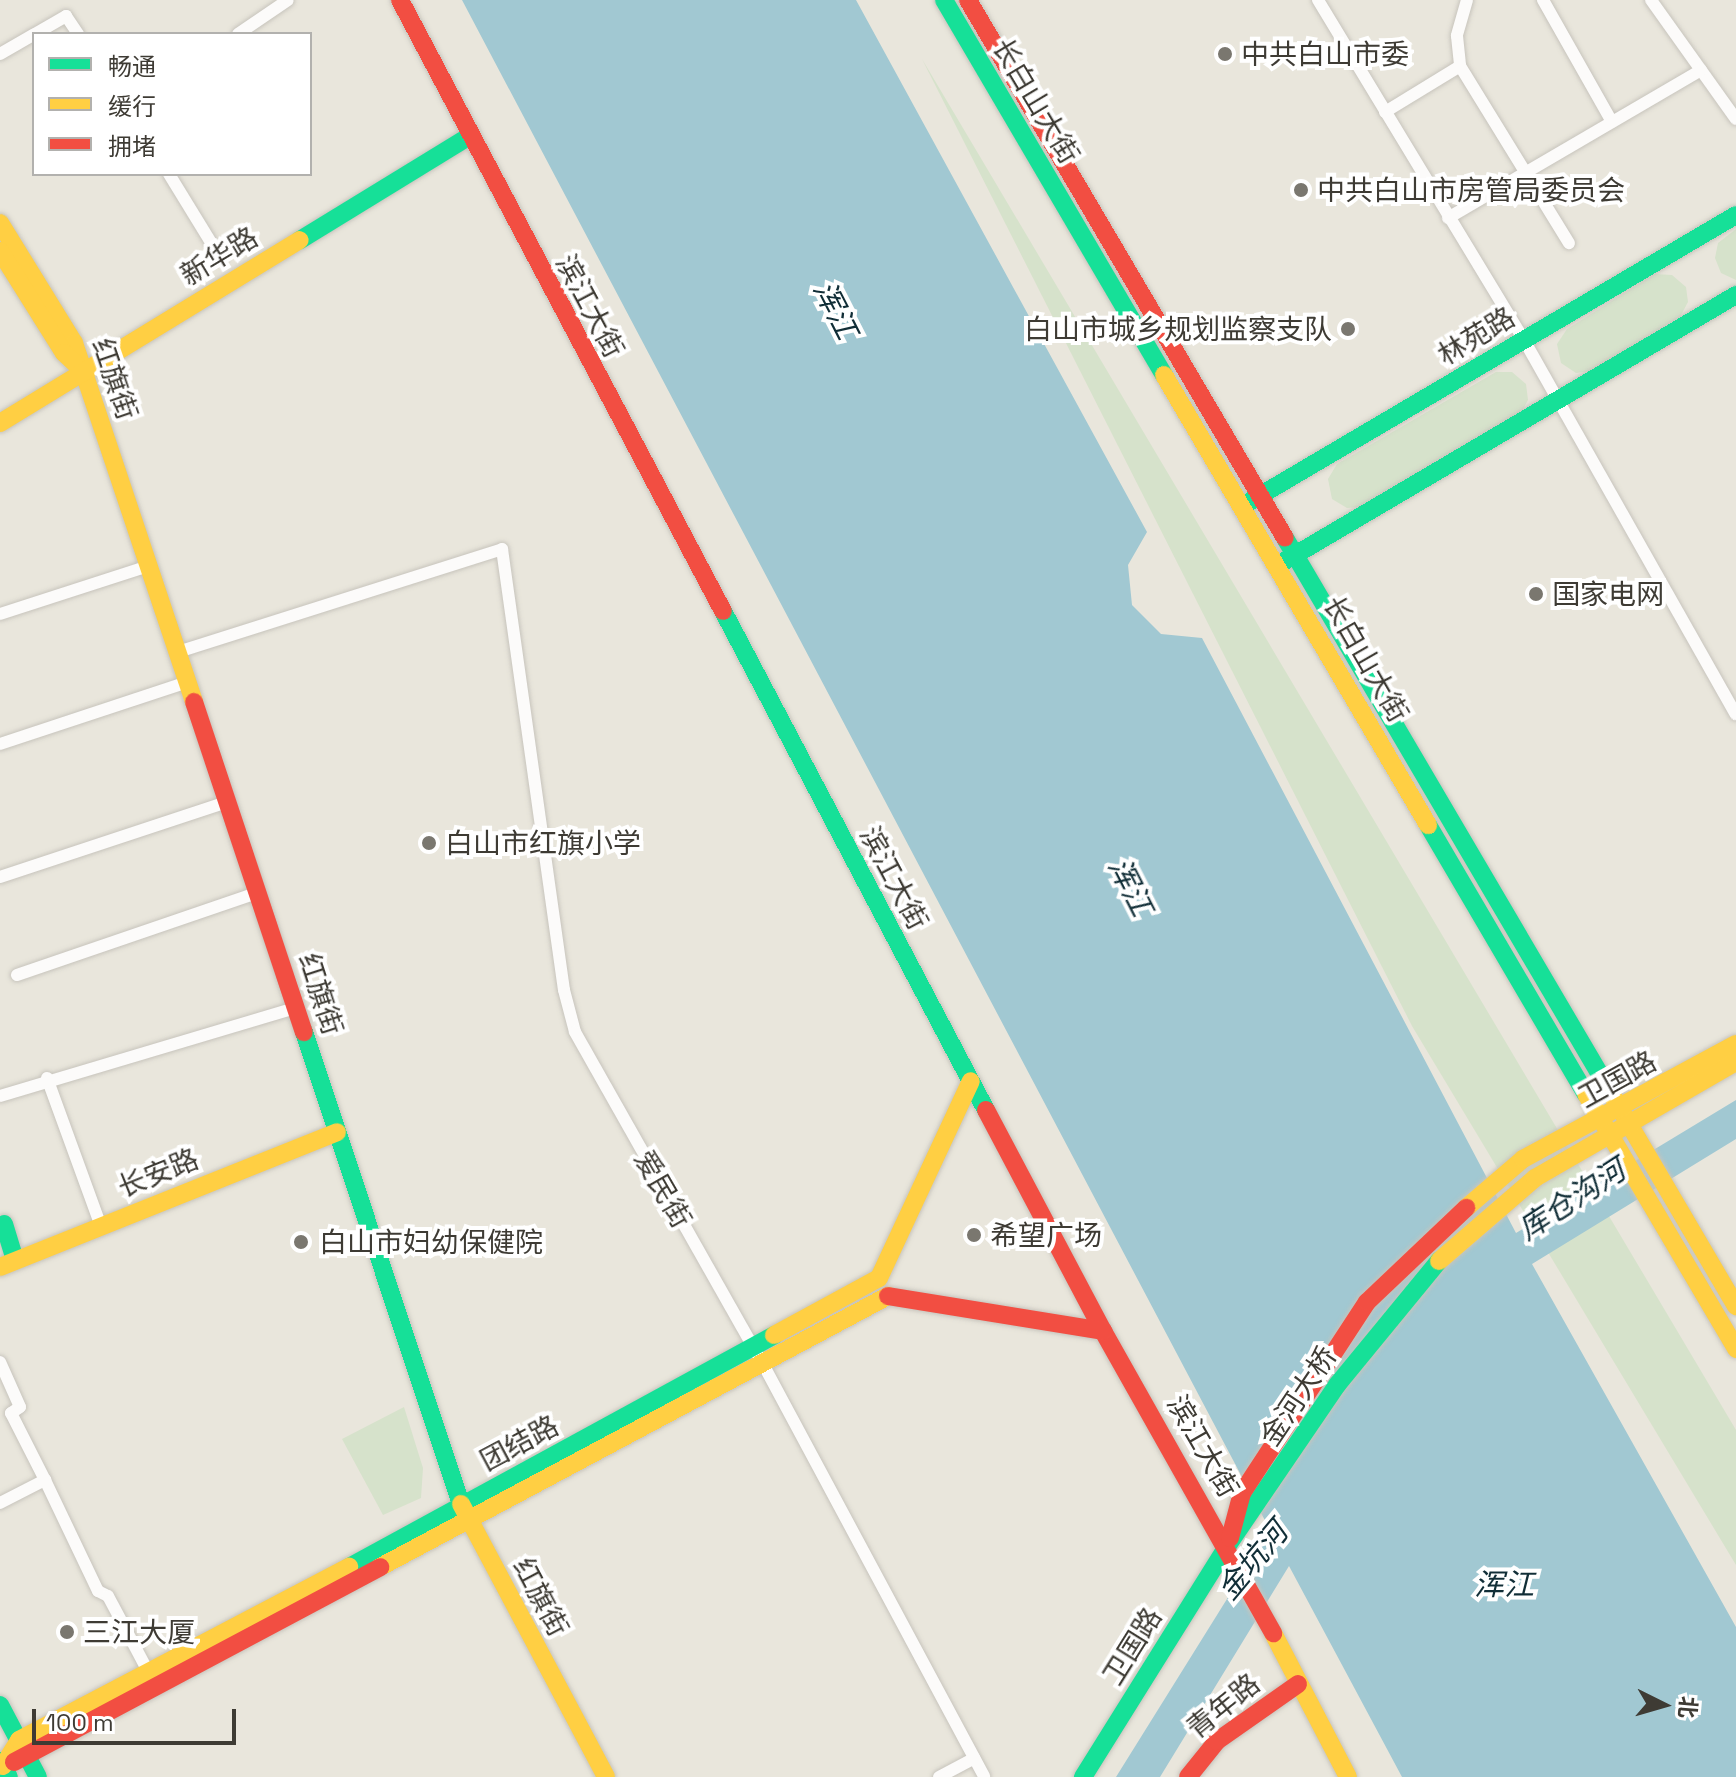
<!DOCTYPE html>
<html>
<head>
<meta charset="utf-8">
<style>
	body { margin:0 }
	#map { position:relative; width:1736px; height:1777px; overflow:hidden; background:#e9e6dc; font-family:"Space Grotesk","Noto Sans SC",sans-serif }
	div>[style] { position:absolute }
	.green>* { inset:0; background:#d6e2cb }
	.water>* { inset:0; background:#a1c8d2 }
	.roads { filter:drop-shadow(0 0 2px #c7c4bc) drop-shadow(0 0 2px #c7c4bc) }
	.street>* { height:12px; margin:-6px; padding:0 6px; transform-origin:6px; border-radius:6px; background:#fcfbfa }
	.fast>* { height:18px; margin:-9px; padding:0 9px; transform-origin:9px; border-radius:9px; background:#16e098 }
	.slow>* { height:18px; margin:-9px; padding:0 9px; transform-origin:9px; border-radius:9px; background:#ffcf43 }
	.jam>* { height:18px; margin:-9px; padding:0 9px; transform-origin:9px; border-radius:9px; background:#f24e42 }
	.dots>* { width:22px; height:22px; translate:-50% -50%; box-sizing:border-box; border:4px solid #fff; border-radius:50% }
	span { translate:-50% -50%; white-space:nowrap; text-align:center; line-height:1.15; -webkit-text-stroke:8px #fff; paint-order:stroke }
	.poi-label { font-size:28px; color:#3e3b34 }
	.left { translate:0 -50%; text-align:left }
	.right { translate:-100% -50%; text-align:right }
	.street-label { font-size:28px; color:#3e3b34 }
	.water-label { font-size:30px; color:#112e37; font-style:italic }
	.legend { position:absolute; left:32px; top:32px; width:280px; height:144px; box-sizing:border-box; background:#fff; border:2px solid #b2b1ae; margin:0; padding:10px 14px; list-style:none; font-size:24px; color:#3e3b34 }
	.legend li { display:flex; align-items:center; gap:16px; height:40px }
	.legend b { width:40px; border:2px solid #b2b1ae }
	.north { position:absolute; left:1624px; top:1665px; width:80px; height:80px; -webkit-text-stroke:6px #fff; paint-order:stroke; rotate:95deg; font-size:22px; font-weight:700; line-height:32px; text-align:center; color:#3e3b34 }
	.north::after { content:''; display:block; margin:auto; width:28px; height:36px; background:#3e3b34; clip-path:polygon(50% 0,100% 100%,50% 72%,0 100%) }
	.scale { position:absolute; left:32px; top:1709px; width:204px; height:36px; box-sizing:border-box; border:4px solid #3e3b34; border-top:0; padding-left:10px; font-size:24px; line-height:28px; white-space:nowrap; color:#3e3b34; -webkit-text-stroke:6px #fff; paint-order:stroke }
</style>
</head>
<body>
<div id="map">
	<div class="green">
		<i style="clip-path:polygon(922px 59px,1736px 1430px,1736px 1565px,1412px 1026px)"></i>
		<i style="clip-path:polygon(1736px 229px,1736px 280px,1721px 273px,1715px 258px,1718px 243px)"></i>
		<i style="clip-path:polygon(1655px 274px,1672px 275px,1686px 287px,1688px 302px,1680px 317px,1591px 371px,1576px 373px,1561px 363px,1557px 344px,1567px 329px)"></i>
		<i style="clip-path:polygon(1496px 372px,1512px 372px,1526px 384px,1528px 400px,1520px 415px,1361px 507px,1347px 508px,1332px 499px,1328px 479px,1337px 464px)"></i>
		<i style="clip-path:polygon(404px 1407px,423px 1468px,421px 1498px,383px 1515px,342px 1439px)"></i>
	</div>
	<div class="water">
		<i style="clip-path:polygon(462px 0,856px 0,1147px 532px,1128px 565px,1132px 605px,1161px 634px,1202px 638px,1516px 1233px,1736px 1100px,1736px 1139px,1532px 1264px,1736px 1627px,1736px 1777px,1402px 1777px,1289px 1566px,1160px 1777px,1116px 1777px,1270px 1530px)"></i>
	</div>
	<div class="roads">
		<div class="street">
			<i style="left:1318px;top:0;width:398px;rotate:58.8deg"></i>
			<i style="left:1524px;top:340px;width:430px;rotate:60.5deg"></i>
			<i style="left:1467px;top:0;width:37px;rotate:106deg"></i>
			<i style="left:1457px;top:36px;width:30px;rotate:84deg"></i>
			<i style="left:1460px;top:66px;width:208px;rotate:58.4deg"></i>
			<i style="left:1543px;top:0;width:140px;rotate:60.5deg"></i>
			<i style="left:1651px;top:0;width:146px;rotate:54.5deg"></i>
			<i style="left:35px;top:34px;width:36px;rotate:-30deg"></i>
			<i style="left:66px;top:16px;width:22px;rotate:56deg"></i>
			<i style="left:238px;top:34px;width:60px;rotate:-34.2deg"></i>
			<i style="left:0;top:54px;width:39px;rotate:-30deg"></i>
			<i style="left:1385px;top:112px;width:88px;rotate:-31.5deg"></i>
			<i style="left:169px;top:174px;width:100px;rotate:58.5deg"></i>
			<i style="left:1448px;top:218px;width:293px;rotate:-30.3deg"></i>
			<i style="left:0;top:614px;width:157px;rotate:-17.9deg"></i>
			<i style="left:178px;top:652px;width:340px;rotate:-17.6deg"></i>
			<i style="left:502px;top:549px;width:445px;rotate:82deg"></i>
			<i style="left:564px;top:990px;width:43px;rotate:75.3deg"></i>
			<i style="left:575px;top:1032px;width:382px;rotate:60.5deg"></i>
			<i style="left:763px;top:1364px;width:468px;rotate:61.8deg"></i>
			<i style="left:0;top:744px;width:198px;rotate:-18.3deg"></i>
			<i style="left:0;top:877px;width:239px;rotate:-18.3deg"></i>
			<i style="left:17px;top:975px;width:254px;rotate:-18.9deg"></i>
			<i style="left:47px;top:1078px;width:158px;rotate:70deg"></i>
			<i style="left:0;top:1096px;width:309px;rotate:-16.6deg"></i>
			<i style="left:0;top:1362px;width:49px;rotate:66deg"></i>
			<i style="left:20px;top:1407px;width:11px;rotate:146deg"></i>
			<i style="left:11px;top:1413px;width:75px;rotate:63.1deg"></i>
			<i style="left:0;top:1503px;width:51px;rotate:-27.1deg"></i>
			<i style="left:45px;top:1480px;width:123px;rotate:64.5deg"></i>
			<i style="left:98px;top:1591px;width:11px;rotate:27deg"></i>
			<i style="left:108px;top:1596px;width:89px;rotate:62deg"></i>
			<i style="left:939px;top:1777px;width:40px;rotate:-28deg"></i>
		</div>
		<div class="fast">
			<i style="left:944px;top:0;width:435px;rotate:59.6deg"></i>
			<i style="left:300px;top:240px;width:197px;rotate:-31.5deg"></i>
			<i style="left:1249px;top:502px;width:565px;rotate:-30.51deg"></i>
			<i style="left:1285px;top:538px;width:646px;rotate:59.58deg"></i>
			<i style="left:1278px;top:565px;width:532px;rotate:-30.52deg"></i>
			<i style="left:723px;top:611px;width:564px;rotate:62.21deg"></i>
			<i style="left:1428px;top:825px;width:312px;rotate:59.6deg"></i>
			<i style="left:304px;top:1032px;width:497px;rotate:71.6deg"></i>
			<i style="left:4px;top:1224px;width:38px;rotate:73deg"></i>
			<i style="left:349px;top:1567px;width:484px;rotate:-28.6deg"></i>
			<i style="left:0;top:1705px;width:81px;rotate:62.2deg"></i>
			<i style="left:0;top:1761px;width:18px;rotate:61deg"></i>
			<i style="left:1083px;top:1777px;width:274px;rotate:-58deg"></i>
			<i style="left:1228px;top:1545px;width:194px;rotate:-55.7deg"></i>
			<i style="left:1337px;top:1385px;width:161px;rotate:-50.6deg"></i>
		</div>
		<div class="slow">
			<i style="left:0;top:223px;width:141px;rotate:58.3deg"></i>
			<i style="left:74px;top:343px;width:379px;rotate:71.5deg"></i>
			<i style="left:0;top:251px;width:120px;rotate:57.9deg"></i>
			<i style="left:64px;top:353px;width:25px;rotate:43deg"></i>
			<i style="left:1164px;top:375px;width:522px;rotate:59.6deg"></i>
			<i style="left:0;top:423px;width:351px;rotate:-31.4deg"></i>
			<i style="left:1586px;top:1094px;width:296px;rotate:59.5deg"></i>
			<i style="left:1612px;top:1095px;width:245px;rotate:59.6deg"></i>
			<i style="left:1466px;top:1208px;width:75px;rotate:-40.7deg"></i>
			<i style="left:1523px;top:1159px;width:242px;rotate:-28.4deg"></i>
			<i style="left:1439px;top:1261px;width:127px;rotate:-40.8deg"></i>
			<i style="left:1535px;top:1178px;width:232px;rotate:-30deg"></i>
			<i style="left:0;top:1267px;width:363px;rotate:-21.8deg"></i>
			<i style="left:774px;top:1335px;width:119px;rotate:-28.5deg"></i>
			<i style="left:879px;top:1278px;width:217px;rotate:-65deg"></i>
			<i style="left:461px;top:1504px;width:309px;rotate:62deg"></i>
			<i style="left:380px;top:1567px;width:576px;rotate:-28.08deg"></i>
			<i style="left:1273px;top:1633px;width:162px;rotate:62.5deg"></i>
			<i style="left:3px;top:1766px;width:31px;rotate:-58deg"></i>
			<i style="left:19px;top:1740px;width:373px;rotate:-27.7deg"></i>
		</div>
		<div class="jam">
			<i style="left:400px;top:0;width:691px;rotate:62.14deg"></i>
			<i style="left:968px;top:0;width:624px;rotate:59.49deg"></i>
			<i style="left:194px;top:702px;width:348px;rotate:71.6deg"></i>
			<i style="left:986px;top:1110px;width:250px;rotate:62.1deg"></i>
			<i style="left:1103px;top:1331px;width:347px;rotate:60.6deg"></i>
			<i style="left:888px;top:1296px;width:218px;rotate:9.2deg"></i>
			<i style="left:1230px;top:1538px;width:47px;rotate:-75.1deg"></i>
			<i style="left:1242px;top:1493px;width:228px;rotate:-56.8deg"></i>
			<i style="left:1367px;top:1302px;width:137px;rotate:-43.5deg"></i>
			<i style="left:14px;top:1762px;width:415px;rotate:-28deg"></i>
			<i style="left:1188px;top:1777px;width:46px;rotate:-51.1deg"></i>
			<i style="left:1217px;top:1741px;width:99px;rotate:-35.1deg"></i>
		</div>
	</div>
	<div class="dots">
		<i style="left:1225px;top:54px;background:#7a776f"></i>
		<i style="left:1301px;top:190px;background:#7a776f"></i>
		<i style="left:1348px;top:329px;background:#7a776f"></i>
		<i style="left:1536px;top:594px;background:#7a776f"></i>
		<i style="left:429px;top:843px;background:#7a776f"></i>
		<i style="left:974px;top:1235px;background:#7a776f"></i>
		<i style="left:301px;top:1242px;background:#7a776f"></i>
		<i style="left:67px;top:1632px;background:#7a776f"></i>
	</div>
	<div class="poi-label">
		<span class="left" style="left:1241px;top:54px">中共白山市委</span>
		<span class="left" style="left:1317px;top:190px">中共白山市房管局委员会</span>
		<span class="right" style="left:1332px;top:329px">白山市城乡规划监察支队</span>
		<span class="left" style="left:1552px;top:594px">国家电网</span>
		<span class="left" style="left:445px;top:843px">白山市红旗小学</span>
		<span class="left" style="left:990px;top:1235px">希望广场</span>
		<span class="left" style="left:319px;top:1242px">白山市妇幼保健院</span>
		<span class="left" style="left:83px;top:1632px">三江大厦</span>
	</div>
	<div class="street-label">
		<span style="left:1036px;top:101px;rotate:59deg">长白山大街</span>
		<span style="left:219px;top:256px;rotate:-31deg">新华路</span>
		<span style="left:590px;top:306px;rotate:62deg">滨江大街</span>
		<span style="left:1476px;top:336px;rotate:-31deg">林苑路</span>
		<span style="left:115px;top:379px;rotate:71deg">红旗街</span>
		<span style="left:1366px;top:659px;rotate:60deg">长白山大街</span>
		<span style="left:894px;top:878px;rotate:62deg">滨江大街</span>
		<span style="left:321px;top:994px;rotate:72deg">红旗街</span>
		<span style="left:1617px;top:1079px;rotate:-29deg">卫国路</span>
		<span style="left:158px;top:1173px;rotate:-22deg">长安路</span>
		<span style="left:663px;top:1189px;rotate:60deg">爱民街</span>
		<span style="left:1298px;top:1396px;rotate:-56deg">金河大桥</span>
		<span style="left:519px;top:1443px;rotate:-28deg">团结路</span>
		<span style="left:1203px;top:1446px;rotate:60deg">滨江大街</span>
		<span style="left:541px;top:1597px;rotate:62deg">红旗街</span>
		<span style="left:1132px;top:1646px;rotate:-58deg">卫国路</span>
		<span style="left:1223px;top:1706px;rotate:-39deg">青年路</span>
	</div>
	<div class="water-label">
		<span style="left:835px;top:310px;rotate:63deg">浑江</span>
		<span style="left:1130px;top:887px;rotate:63deg">浑江</span>
		<span style="left:1572px;top:1200px;rotate:-33deg">库仓沟河</span>
		<span style="left:1253px;top:1561px;rotate:-50deg">金坑河</span>
		<span style="left:1504px;top:1585px">浑江</span>
	</div>
	<ul class="legend">
	<li><b style="height:10px;background:#16e098"></b>畅通</li>
	<li><b style="height:10px;background:#ffcf43"></b>缓行</li>
	<li><b style="height:10px;background:#f24e42"></b>拥堵</li>
	</ul>
	<div class="north">北</div>
	<div class="scale">100 m</div>
</div>
</body>
</html>
